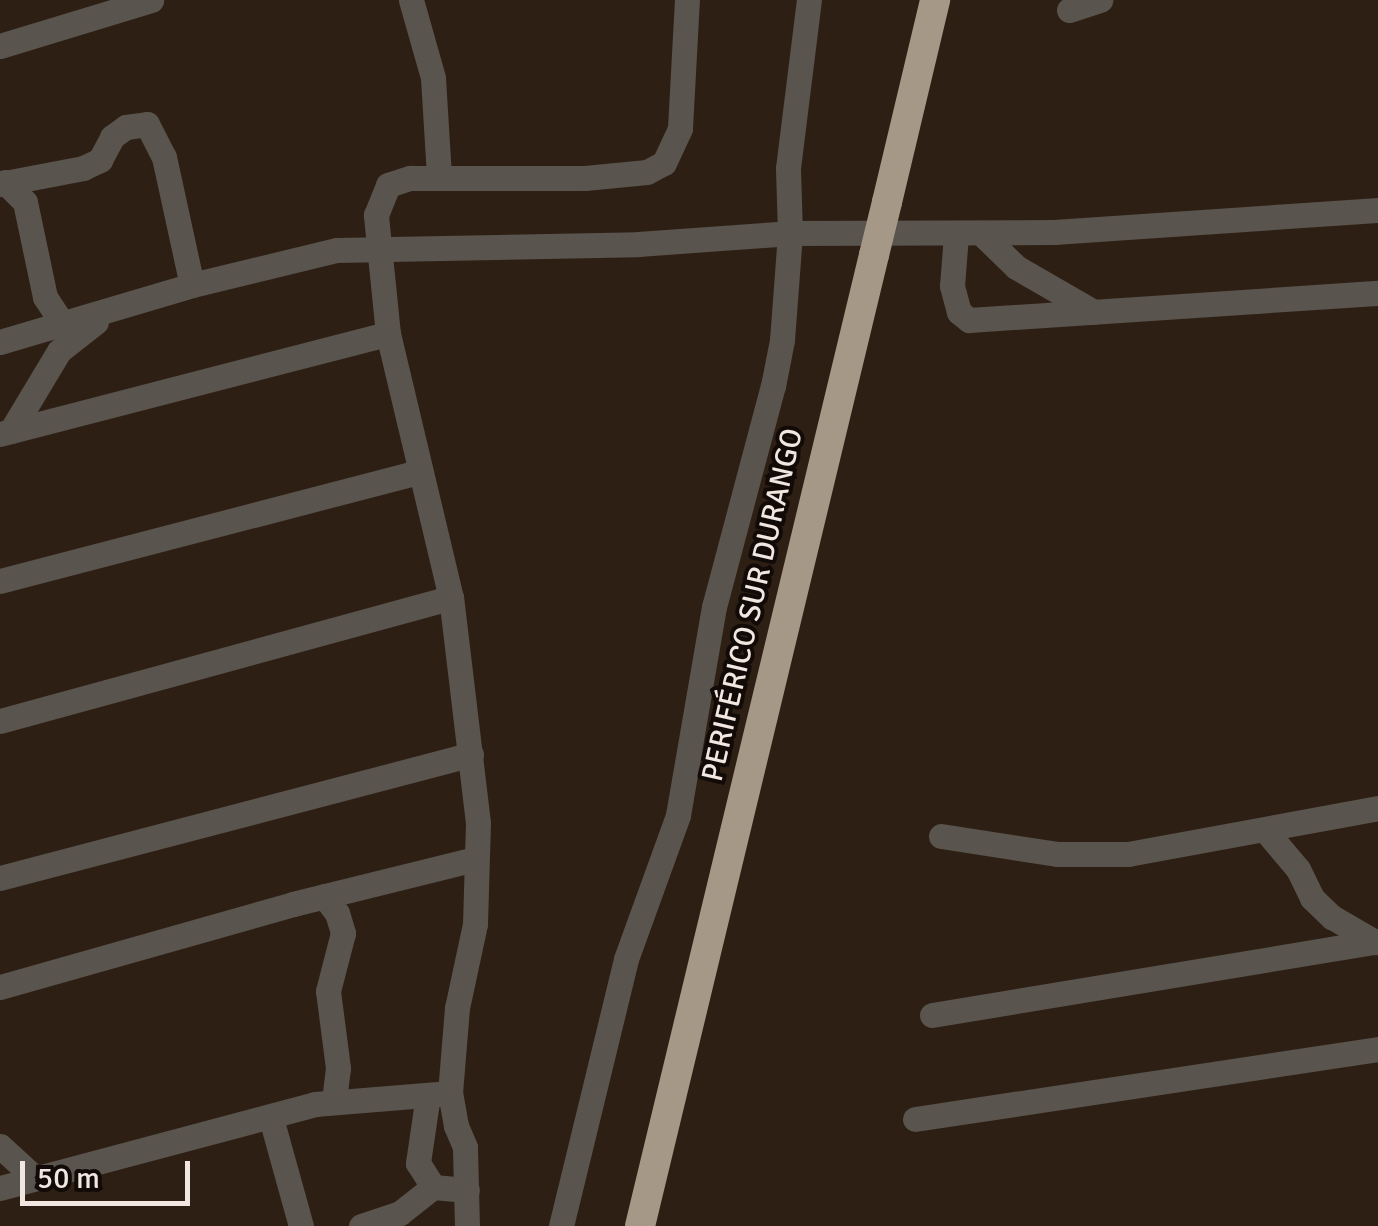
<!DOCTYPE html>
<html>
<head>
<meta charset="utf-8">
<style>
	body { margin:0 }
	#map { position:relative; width:1378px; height:1226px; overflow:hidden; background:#2e1f14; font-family:Signika,sans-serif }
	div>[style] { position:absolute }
	.minor>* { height:25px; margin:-12.5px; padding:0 12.5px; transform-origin:12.5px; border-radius:12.5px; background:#59544d }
	.highway>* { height:30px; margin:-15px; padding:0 15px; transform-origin:15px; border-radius:15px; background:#a59886 }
	.highway-bridge>* { height:30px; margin:-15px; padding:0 15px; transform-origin:15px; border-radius:15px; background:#a59886 }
	span { translate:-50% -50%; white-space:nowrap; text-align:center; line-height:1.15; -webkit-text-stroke:8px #110a06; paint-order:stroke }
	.street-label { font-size:30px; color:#f2e7e0 }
	.scale { position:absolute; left:20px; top:1161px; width:170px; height:45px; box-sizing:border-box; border:5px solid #f2e7e0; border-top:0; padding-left:12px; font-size:30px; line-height:35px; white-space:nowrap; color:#f2e7e0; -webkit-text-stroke:8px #110a06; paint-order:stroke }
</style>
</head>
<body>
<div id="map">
	<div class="minor">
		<i style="left:411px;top:0;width:81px;rotate:74.2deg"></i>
		<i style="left:433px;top:78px;width:97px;rotate:86.5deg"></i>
		<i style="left:1069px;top:10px;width:33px;rotate:-18deg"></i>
		<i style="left:0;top:46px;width:158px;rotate:-16.9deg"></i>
		<i style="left:5px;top:182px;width:28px;rotate:45deg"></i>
		<i style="left:25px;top:202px;width:97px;rotate:78.1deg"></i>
		<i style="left:45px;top:297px;width:33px;rotate:57deg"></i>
		<i style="left:0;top:184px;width:85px;rotate:-10.9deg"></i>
		<i style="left:83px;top:168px;width:19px;rotate:-25deg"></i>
		<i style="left:100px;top:160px;width:26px;rotate:-62deg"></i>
		<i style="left:112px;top:137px;width:17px;rotate:-36deg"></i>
		<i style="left:126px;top:127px;width:21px;rotate:-8deg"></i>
		<i style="left:147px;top:124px;width:37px;rotate:63deg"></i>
		<i style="left:164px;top:157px;width:131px;rotate:77.7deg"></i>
		<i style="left:982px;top:234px;width:47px;rotate:44.1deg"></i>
		<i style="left:1016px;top:267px;width:90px;rotate:30deg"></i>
		<i style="left:956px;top:235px;width:51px;rotate:94.5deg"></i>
		<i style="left:952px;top:286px;width:27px;rotate:75deg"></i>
		<i style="left:959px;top:312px;width:13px;rotate:39deg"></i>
		<i style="left:969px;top:320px;width:410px;rotate:-3.8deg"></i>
		<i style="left:0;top:342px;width:200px;rotate:-16.5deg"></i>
		<i style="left:192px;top:285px;width:149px;rotate:-13.6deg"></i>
		<i style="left:337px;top:250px;width:301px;rotate:-1.1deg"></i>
		<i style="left:638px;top:244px;width:152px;rotate:-4.1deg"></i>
		<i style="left:790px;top:233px;width:264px;rotate:-0.2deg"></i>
		<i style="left:1054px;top:232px;width:325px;rotate:-3.9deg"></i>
		<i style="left:11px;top:431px;width:93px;rotate:-59deg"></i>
		<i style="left:59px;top:351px;width:47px;rotate:-38.1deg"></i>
		<i style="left:0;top:434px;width:401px;rotate:-14.5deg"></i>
		<i style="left:0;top:581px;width:433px;rotate:-14.6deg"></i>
		<i style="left:0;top:721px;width:467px;rotate:-15.3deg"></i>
		<i style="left:1265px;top:830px;width:51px;rotate:49.8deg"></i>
		<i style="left:1298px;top:869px;width:32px;rotate:64deg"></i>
		<i style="left:1312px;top:898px;width:28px;rotate:44deg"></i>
		<i style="left:1332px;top:917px;width:50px;rotate:30.2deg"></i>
		<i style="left:941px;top:836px;width:117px;rotate:8.8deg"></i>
		<i style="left:1057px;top:854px;width:71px"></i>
		<i style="left:1128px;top:854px;width:254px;rotate:-10.4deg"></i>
		<i style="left:0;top:878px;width:487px;rotate:-14.7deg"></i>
		<i style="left:324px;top:896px;width:21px;rotate:53deg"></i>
		<i style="left:337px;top:913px;width:21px;rotate:73deg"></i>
		<i style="left:343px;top:933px;width:60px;rotate:104.5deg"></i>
		<i style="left:328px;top:991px;width:78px;rotate:82.6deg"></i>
		<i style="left:338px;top:1068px;width:34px;rotate:97deg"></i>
		<i style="left:0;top:987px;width:305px;rotate:-15.8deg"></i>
		<i style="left:293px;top:904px;width:187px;rotate:-13.9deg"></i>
		<i style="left:932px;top:1015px;width:452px;rotate:-9.4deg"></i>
		<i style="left:428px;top:1095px;width:69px;rotate:98.4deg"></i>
		<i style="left:418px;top:1163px;width:28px;rotate:58deg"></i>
		<i style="left:433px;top:1187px;width:34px;rotate:5deg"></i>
		<i style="left:271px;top:1118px;width:112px;rotate:74.5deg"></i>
		<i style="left:915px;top:1119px;width:468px;rotate:-8.6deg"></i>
		<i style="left:0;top:1146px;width:47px;rotate:42.4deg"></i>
		<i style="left:0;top:1188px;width:326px;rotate:-14.9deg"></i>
		<i style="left:315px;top:1104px;width:135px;rotate:-4.7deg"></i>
		<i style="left:361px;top:1226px;width:41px;rotate:-18.4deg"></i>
		<i style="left:400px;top:1213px;width:42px;rotate:-38.2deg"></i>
		<i style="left:467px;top:1226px;width:79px;rotate:-91.5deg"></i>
		<i style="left:465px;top:1147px;width:23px;rotate:-113deg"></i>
		<i style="left:456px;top:1126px;width:34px;rotate:-100deg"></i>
		<i style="left:450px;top:1093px;width:85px;rotate:-85.3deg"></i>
		<i style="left:457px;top:1008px;width:86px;rotate:-77.9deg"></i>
		<i style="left:475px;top:924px;width:101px;rotate:-88.3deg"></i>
		<i style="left:478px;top:823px;width:227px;rotate:-96.8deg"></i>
		<i style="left:451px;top:598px;width:271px;rotate:-103.4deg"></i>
		<i style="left:388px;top:334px;width:120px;rotate:-95.8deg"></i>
		<i style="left:376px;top:215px;width:32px;rotate:-68deg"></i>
		<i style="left:388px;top:185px;width:23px;rotate:-18deg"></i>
		<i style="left:410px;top:178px;width:175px"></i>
		<i style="left:585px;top:178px;width:62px;rotate:-5.5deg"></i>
		<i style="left:647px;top:172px;width:19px;rotate:-28deg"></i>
		<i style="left:664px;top:163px;width:38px;rotate:-65deg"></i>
		<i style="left:680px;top:128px;width:128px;rotate:-86.9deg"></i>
		<i style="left:561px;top:1226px;width:275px;rotate:-76.3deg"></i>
		<i style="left:626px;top:959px;width:153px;rotate:-70.1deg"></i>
		<i style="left:678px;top:815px;width:211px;rotate:-80.2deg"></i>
		<i style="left:714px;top:607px;width:229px;rotate:-75.1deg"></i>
		<i style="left:773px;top:386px;width:47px;rotate:-78.9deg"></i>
		<i style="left:782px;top:340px;width:107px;rotate:-85.7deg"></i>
		<i style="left:790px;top:233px;width:65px;rotate:-91.8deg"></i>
		<i style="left:788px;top:168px;width:169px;rotate:-82.9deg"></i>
	</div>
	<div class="highway">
		<i style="left:887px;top:202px;width:208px;rotate:-76.6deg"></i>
		<i style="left:640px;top:1226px;width:999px;rotate:-76.45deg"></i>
	</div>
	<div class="highway-bridge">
		<i style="left:874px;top:255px;width:55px;rotate:-76.2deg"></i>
	</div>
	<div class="street-label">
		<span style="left:753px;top:605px;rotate:-77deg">PERIFÉRICO SUR DURANGO</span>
	</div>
	<div class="scale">50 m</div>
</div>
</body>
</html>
